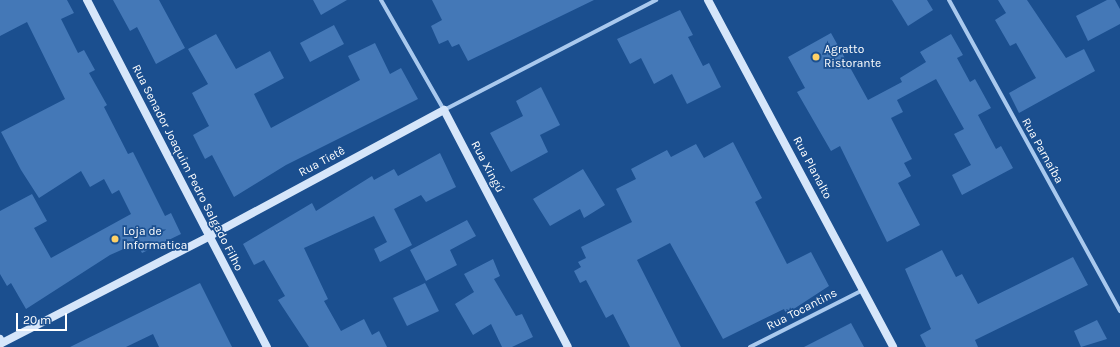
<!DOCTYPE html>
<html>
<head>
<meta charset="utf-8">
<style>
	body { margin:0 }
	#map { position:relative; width:1120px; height:347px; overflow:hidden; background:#1b4f8f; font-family:Karla,sans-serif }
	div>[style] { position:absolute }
	.building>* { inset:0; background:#4478b7 }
	.street>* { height:4px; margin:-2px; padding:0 2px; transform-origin:2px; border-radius:2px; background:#a9c9ee }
	.secondary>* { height:8px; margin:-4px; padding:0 4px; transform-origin:4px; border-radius:4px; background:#d6e6fa }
	.dots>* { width:11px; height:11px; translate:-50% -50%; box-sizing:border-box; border:2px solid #1b4f8f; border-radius:50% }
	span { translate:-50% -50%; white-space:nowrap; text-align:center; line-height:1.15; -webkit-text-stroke:3.5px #1b4f8f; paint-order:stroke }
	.poi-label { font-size:12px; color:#fff }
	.left { translate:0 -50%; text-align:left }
	.street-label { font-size:12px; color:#fff }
	.scale { position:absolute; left:16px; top:313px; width:51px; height:18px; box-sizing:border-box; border:2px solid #fff; border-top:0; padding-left:5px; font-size:12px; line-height:14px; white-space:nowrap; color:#fff; -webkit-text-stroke:3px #1b4f8f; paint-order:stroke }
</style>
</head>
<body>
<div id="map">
	<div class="building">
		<i style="clip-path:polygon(0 0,67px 0,74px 13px,61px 19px,78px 53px,84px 50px,95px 70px,89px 73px,107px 105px,104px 107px,128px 154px,133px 152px,165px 216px,171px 213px,181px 234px,142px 253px,137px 243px,110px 255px,26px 309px,11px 283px,7px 286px,0 274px,0 211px,32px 194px,47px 221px,34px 228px,51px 258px,131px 214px,119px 190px,112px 194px,104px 179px,90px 187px,81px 171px,39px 198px,21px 170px,1px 132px,65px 99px,27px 22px,0 36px)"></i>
		<i style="clip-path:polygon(113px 0,159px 0,185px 48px,156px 64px,137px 27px,130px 31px)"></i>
		<i style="clip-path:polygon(313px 0,347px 0,321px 15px)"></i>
		<i style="clip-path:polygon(432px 0,594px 0,468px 61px,459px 44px,452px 47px,448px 40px,439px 44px,431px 26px,442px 20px)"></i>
		<i style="clip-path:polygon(892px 0,927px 0,933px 10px,908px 26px)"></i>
		<i style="clip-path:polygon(998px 0,1027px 0,1066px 58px,1084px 49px,1095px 71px,1019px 113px,1009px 93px,1036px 78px,1016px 43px,1010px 46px,995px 20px,1006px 13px)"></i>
		<i style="clip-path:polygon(1107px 0,1115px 0,1120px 9px,1120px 24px,1088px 41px,1076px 16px)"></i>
		<i style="clip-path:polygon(680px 10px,693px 35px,688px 37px,703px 66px,709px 63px,721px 87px,687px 104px,672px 74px,654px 84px,641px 58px,630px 64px,617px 39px)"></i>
		<i style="clip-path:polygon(334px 25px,344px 44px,310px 62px,300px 43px)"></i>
		<i style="clip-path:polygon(831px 33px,868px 100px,902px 82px,900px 78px,926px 62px,920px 52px,951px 34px,963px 55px,957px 58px,970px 82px,975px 79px,991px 108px,978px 115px,996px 149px,1001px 146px,1013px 168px,962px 195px,952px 175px,971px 165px,954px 134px,964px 129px,936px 79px,897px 100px,903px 112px,891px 118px,912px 159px,904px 163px,911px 176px,898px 183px,920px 225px,887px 242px,840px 146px,831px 151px,797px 92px,805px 88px,788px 57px)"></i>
		<i style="clip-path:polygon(216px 34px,236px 69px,270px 51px,284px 78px,254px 94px,271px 128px,360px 80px,348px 56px,375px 43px,390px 74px,401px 68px,418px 99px,286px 165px,234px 197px,212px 155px,205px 159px,193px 135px,209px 126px,192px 93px,208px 84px,188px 49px)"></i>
		<i style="clip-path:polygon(541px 87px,560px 125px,540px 135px,548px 152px,511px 172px,490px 133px,523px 116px,516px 101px)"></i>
		<i style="clip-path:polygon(733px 142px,762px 198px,755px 202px,787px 264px,811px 252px,829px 286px,786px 314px,784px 309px,723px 339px,670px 243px,637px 260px,681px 347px,630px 347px,613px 314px,606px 318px,586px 280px,580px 283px,574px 271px,581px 267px,578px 262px,586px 258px,581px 247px,632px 222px,616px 189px,636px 179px,631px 169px,667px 150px,671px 157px,696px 144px,704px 158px)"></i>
		<i style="clip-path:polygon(440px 153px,456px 187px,426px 202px,421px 195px,394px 209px,412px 245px,380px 262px,374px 249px,387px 242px,374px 216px,304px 248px,328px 299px,324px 301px,341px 331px,364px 319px,372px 335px,379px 331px,387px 347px,309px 347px,278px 300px,285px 296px,264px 260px,254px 265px,243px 244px,312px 203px,316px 211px,372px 176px,374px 180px,394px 169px,398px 176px)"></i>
		<i style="clip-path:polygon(583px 169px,605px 205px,584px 218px,580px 209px,550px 226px,533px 199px)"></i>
		<i style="clip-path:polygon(467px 220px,476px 236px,450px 250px,457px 265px,426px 281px,410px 250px)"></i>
		<i style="clip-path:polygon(942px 250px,956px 277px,962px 274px,978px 304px,1073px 257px,1088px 285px,975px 340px,978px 347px,926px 347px,920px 335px,931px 329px,905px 269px)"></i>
		<i style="clip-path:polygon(493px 259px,500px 276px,494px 279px,516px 316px,522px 314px,533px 337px,512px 347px,502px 347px,491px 324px,473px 335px,455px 304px,474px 292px,464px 274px)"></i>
		<i style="clip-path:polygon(200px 283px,232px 347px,159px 347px,153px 334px,126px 347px,70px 347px)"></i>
		<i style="clip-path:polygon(425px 283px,439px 311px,407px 326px,393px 298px)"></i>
		<i style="clip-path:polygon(1097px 320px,1107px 339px,1081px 347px,1074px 331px)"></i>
		<i style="clip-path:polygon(851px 323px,864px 347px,804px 347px)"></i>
	</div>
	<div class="street">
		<i style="left:381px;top:0;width:127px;rotate:60.2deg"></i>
		<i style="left:444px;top:110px;width:239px;rotate:-27.4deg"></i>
		<i style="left:949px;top:0;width:355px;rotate:61.2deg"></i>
		<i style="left:750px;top:347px;width:127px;rotate:-26.8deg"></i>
	</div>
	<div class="secondary">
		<i style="left:87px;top:0;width:391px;rotate:62.6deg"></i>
		<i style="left:708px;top:0;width:393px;rotate:61.9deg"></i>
		<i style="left:0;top:339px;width:4px;rotate:63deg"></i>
		<i style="left:2px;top:343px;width:232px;rotate:-27.2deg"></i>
		<i style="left:208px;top:237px;width:268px;rotate:-28.3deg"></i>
		<i style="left:444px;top:110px;width:267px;rotate:62.4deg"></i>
	</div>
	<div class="dots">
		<i style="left:816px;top:57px;background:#ffd166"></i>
		<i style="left:115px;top:239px;background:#ffd166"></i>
	</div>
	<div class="poi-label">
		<span class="left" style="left:824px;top:57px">Agratto<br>Ristorante</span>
		<span class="left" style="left:123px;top:239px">Loja de<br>Informatica</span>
	</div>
	<div class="street-label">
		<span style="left:1042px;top:151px;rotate:61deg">Rua Parnaíba</span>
		<span style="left:322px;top:162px;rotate:-28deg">Rua Tietê</span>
		<span style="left:487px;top:167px;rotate:62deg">Rua Xingú</span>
		<span style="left:187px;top:168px;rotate:63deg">Rua Senador Joaquim Pedro Salgado Filho</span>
		<span style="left:812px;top:168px;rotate:62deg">Rua Planalto</span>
		<span style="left:802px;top:310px;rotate:-27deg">Rua Tocantins</span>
	</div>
	<div class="scale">20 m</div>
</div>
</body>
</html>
